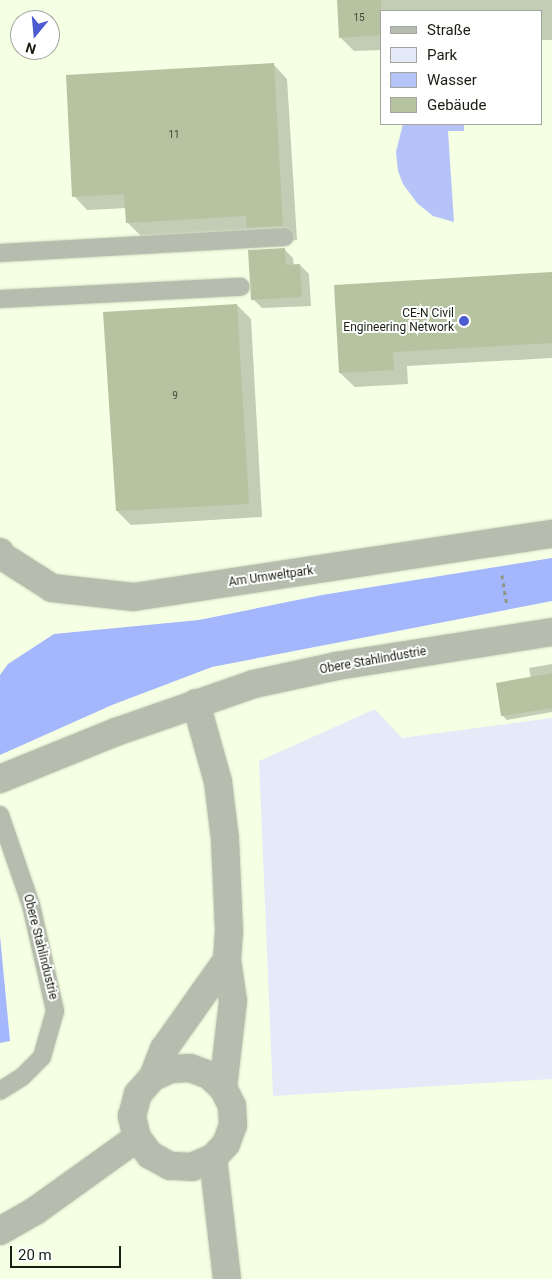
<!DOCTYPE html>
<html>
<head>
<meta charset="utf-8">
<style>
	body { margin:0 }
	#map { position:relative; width:552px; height:1279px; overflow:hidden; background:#f4ffe3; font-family:Roboto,sans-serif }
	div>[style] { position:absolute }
	.green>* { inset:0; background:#e5eaf9 }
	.forest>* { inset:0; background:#a4b6fc }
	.water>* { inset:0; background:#b5c3f9 }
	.shadow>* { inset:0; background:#0003 }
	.building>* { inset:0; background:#b6c3a1 }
	.path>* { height:3px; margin-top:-1.5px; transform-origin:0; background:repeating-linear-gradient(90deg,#8f9782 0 4px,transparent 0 8px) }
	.roads { filter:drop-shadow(0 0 1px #d1dbc2) drop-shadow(0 0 1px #d1dbc2) }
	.lane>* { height:18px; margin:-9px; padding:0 9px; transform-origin:9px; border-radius:9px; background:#b7bdae }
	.street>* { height:28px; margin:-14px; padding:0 14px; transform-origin:14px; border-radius:14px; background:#b7bdae }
	.dots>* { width:14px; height:14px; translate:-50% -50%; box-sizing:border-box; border:2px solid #fff; border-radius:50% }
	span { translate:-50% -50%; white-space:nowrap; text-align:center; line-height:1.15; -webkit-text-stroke:4px #fff; paint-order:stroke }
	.number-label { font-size:10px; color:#404736 }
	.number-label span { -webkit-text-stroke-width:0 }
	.poi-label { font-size:12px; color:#191e12 }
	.right { translate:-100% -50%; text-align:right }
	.street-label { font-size:12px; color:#191e12 }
	.legend { position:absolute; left:380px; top:10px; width:162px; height:115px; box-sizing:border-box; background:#fff; border:1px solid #a3a5a0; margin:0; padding:6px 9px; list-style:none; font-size:15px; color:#191e12 }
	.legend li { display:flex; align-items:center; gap:10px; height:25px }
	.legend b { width:25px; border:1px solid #a3a5a0 }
	.north { position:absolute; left:10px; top:10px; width:50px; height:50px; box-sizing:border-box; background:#fff; border:1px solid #a3a5a0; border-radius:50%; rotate:197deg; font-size:14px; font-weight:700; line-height:20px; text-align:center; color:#191e12 }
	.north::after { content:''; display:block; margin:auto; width:18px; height:22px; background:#4b5bd0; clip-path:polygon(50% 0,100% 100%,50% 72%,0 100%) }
	.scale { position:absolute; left:10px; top:1246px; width:111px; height:22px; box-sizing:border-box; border:2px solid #191e12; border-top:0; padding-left:6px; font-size:15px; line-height:18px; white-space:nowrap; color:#191e12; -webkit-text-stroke:4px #fff; paint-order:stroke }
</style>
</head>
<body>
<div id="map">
	<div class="green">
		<i style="clip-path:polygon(375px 709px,402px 738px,552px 718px,552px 1079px,273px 1096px,259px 761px)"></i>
	</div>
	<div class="forest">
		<i style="clip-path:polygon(552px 558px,552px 601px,212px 667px,112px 705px,0 755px,0 675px,8px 664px,54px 634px,199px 620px,322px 595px)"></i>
		<i style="clip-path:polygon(0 936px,10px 1041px,0 1043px)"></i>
	</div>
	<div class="water">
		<i style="clip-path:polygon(403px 124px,464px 124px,464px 131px,448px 131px,454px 222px,433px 216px,417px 203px,403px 184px,398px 171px,396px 152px)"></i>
	</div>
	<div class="shadow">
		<i style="clip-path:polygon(338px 0,552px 0,552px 40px,541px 40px,541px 11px,381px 11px,381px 50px,354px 51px,340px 37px)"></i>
		<i style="clip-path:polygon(274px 65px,287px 79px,297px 240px,262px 242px,142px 237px,128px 223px,127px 208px,87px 210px,74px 196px)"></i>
		<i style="clip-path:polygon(284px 249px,293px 258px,294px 266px,300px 265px,309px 274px,311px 306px,262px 308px,253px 299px)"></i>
		<i style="clip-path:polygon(552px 273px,552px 358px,407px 366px,408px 384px,355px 387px,340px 373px)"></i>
		<i style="clip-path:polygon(237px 305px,251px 319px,262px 517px,131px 525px,117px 511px)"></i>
		<i style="clip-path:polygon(552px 664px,552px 712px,507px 720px,502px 715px,531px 678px,529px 668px)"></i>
	</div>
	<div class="building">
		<i style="clip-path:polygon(337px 0,381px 0,381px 35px,339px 38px)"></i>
		<i style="clip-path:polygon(274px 63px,283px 226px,247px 228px,246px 216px,126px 223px,124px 194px,72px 197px,66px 75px)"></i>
		<i style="clip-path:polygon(285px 248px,286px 265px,300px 264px,302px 297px,251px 300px,248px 250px)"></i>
		<i style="clip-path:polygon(552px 272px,552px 343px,393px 352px,394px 370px,339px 373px,334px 285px)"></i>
		<i style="clip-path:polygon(237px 304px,249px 504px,116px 511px,103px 312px)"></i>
		<i style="clip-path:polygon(552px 673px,552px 708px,501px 716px,496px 683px)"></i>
	</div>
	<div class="path">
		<i style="left:502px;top:575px;width:31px;rotate:81deg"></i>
	</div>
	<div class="roads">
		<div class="lane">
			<i style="left:0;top:253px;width:285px;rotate:-3.2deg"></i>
			<i style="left:0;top:299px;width:241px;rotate:-2.9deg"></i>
			<i style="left:0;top:815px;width:95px;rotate:71deg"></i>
			<i style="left:31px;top:905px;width:109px;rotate:77.2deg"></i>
			<i style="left:55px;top:1011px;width:48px;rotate:105.8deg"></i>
			<i style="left:42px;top:1057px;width:28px;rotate:135deg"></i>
			<i style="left:22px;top:1077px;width:26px;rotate:148deg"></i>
		</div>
		<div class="street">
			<i style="left:0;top:552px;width:4px;rotate:63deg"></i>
			<i style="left:2px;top:556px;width:59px;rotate:32.6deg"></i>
			<i style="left:52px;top:588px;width:82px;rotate:6.3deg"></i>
			<i style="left:134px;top:597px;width:423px;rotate:-8.6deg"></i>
			<i style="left:196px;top:703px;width:82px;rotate:74.4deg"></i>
			<i style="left:218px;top:782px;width:57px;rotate:83deg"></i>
			<i style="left:225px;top:839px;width:92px;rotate:87.5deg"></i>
			<i style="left:229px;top:931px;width:29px;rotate:94deg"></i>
			<i style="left:227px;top:960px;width:41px;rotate:81.7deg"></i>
			<i style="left:233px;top:1001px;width:88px;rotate:96.6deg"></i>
			<i style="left:0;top:779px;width:125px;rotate:-22.1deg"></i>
			<i style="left:116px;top:732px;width:146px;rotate:-19.2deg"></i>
			<i style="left:254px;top:684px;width:85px;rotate:-12.2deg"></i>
			<i style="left:337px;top:666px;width:218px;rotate:-9deg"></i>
			<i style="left:153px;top:1077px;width:20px;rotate:-24deg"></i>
			<i style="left:171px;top:1069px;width:19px;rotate:-3deg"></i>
			<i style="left:190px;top:1068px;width:20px;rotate:20deg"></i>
			<i style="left:209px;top:1075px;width:19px;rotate:43deg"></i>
			<i style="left:223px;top:1088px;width:20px;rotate:63deg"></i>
			<i style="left:232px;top:1106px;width:19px;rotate:87deg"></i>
			<i style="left:233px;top:1125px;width:20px;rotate:110deg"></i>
			<i style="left:226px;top:1144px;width:19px;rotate:133deg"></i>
			<i style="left:213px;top:1158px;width:23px;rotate:157deg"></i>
			<i style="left:192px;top:1167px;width:22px;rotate:-177deg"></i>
			<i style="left:170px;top:1166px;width:23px;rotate:-151deg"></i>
			<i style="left:150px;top:1155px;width:21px;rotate:-127deg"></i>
			<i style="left:137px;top:1138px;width:23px;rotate:-103deg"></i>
			<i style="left:132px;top:1116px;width:23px;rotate:-75deg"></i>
			<i style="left:138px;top:1094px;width:23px;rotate:-49deg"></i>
			<i style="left:153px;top:1077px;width:30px;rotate:-69deg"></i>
			<i style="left:164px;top:1049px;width:109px;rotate:-54.7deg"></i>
			<i style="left:213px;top:1158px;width:122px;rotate:83.4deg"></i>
			<i style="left:0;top:1231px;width:40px;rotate:-29.7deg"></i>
			<i style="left:35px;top:1211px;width:125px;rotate:-35.6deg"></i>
		</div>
	</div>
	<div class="dots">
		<i style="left:464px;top:321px;background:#4b5bd0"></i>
	</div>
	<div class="number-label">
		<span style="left:359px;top:18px">15</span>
		<span style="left:174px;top:135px">11</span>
		<span style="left:175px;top:396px">9</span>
	</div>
	<div class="poi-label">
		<span class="right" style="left:454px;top:321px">CE-N Civil<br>Engineering Network</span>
	</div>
	<div class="street-label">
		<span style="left:271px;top:577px;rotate:-8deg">Am Umweltpark</span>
		<span style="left:373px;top:661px;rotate:-10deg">Obere Stahlindustrie</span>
		<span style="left:40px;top:947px;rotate:76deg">Obere Stahlindustrie</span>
	</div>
	<ul class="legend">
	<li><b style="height:6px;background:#b7bdae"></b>Straße</li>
	<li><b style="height:14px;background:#e5eaf9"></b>Park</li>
	<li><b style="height:14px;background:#b5c3f9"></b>Wasser</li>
	<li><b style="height:14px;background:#b6c3a1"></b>Gebäude</li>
	</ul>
	<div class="north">N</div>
	<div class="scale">20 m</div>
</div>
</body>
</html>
